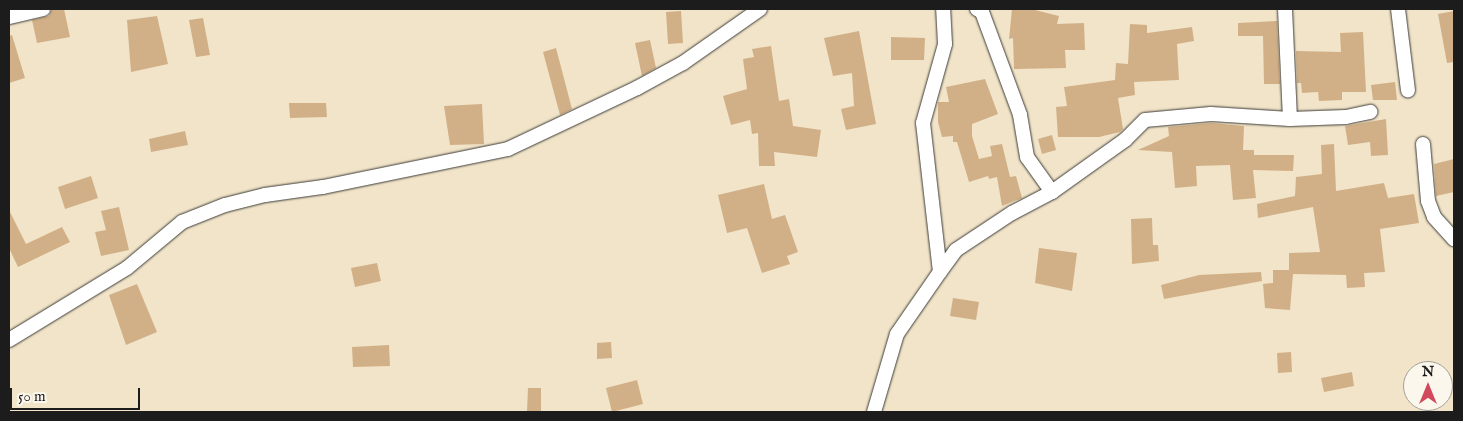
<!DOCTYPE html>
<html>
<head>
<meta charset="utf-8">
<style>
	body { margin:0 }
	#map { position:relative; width:1463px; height:421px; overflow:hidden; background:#f1e4c9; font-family:"IM FELL English",serif }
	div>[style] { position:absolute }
	.building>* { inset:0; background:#d2b087 }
	.roads { filter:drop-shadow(0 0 1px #3c3a36) drop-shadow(0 0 1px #3c3a36) }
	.street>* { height:14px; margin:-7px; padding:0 7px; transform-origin:7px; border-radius:7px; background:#fff }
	span { translate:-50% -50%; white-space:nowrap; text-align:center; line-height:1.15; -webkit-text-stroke:4px #fbf7ec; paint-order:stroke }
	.frame { position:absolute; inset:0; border:10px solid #1c1c1c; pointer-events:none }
	.north { position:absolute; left:1403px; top:361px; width:50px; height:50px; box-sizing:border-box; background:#fbf7ec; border:1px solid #a29f99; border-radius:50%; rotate:0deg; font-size:14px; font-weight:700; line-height:20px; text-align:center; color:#1c1c1c }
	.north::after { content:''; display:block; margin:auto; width:18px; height:22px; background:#d1495b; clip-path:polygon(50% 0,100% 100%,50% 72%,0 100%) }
	.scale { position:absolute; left:10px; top:388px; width:130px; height:22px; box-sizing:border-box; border:2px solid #1c1c1c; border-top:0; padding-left:6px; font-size:15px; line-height:18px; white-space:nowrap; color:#1c1c1c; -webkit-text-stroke:4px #fbf7ec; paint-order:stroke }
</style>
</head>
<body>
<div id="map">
	<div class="building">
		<i style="clip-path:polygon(52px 9px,64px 9px,70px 37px,37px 43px,32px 20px,49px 16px)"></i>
		<i style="clip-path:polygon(1012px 9px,1035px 10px,1059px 16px,1057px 24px,1084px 23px,1085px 50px,1065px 50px,1066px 68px,1014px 69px,1013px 38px,1009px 39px)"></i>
		<i style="clip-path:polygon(681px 11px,683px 43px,668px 44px,666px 12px)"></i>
		<i style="clip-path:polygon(1454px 11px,1454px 62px,1447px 63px,1438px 14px)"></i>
		<i style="clip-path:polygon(157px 16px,168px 64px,131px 72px,127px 20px)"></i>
		<i style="clip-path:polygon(203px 18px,210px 55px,196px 57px,189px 20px)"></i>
		<i style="clip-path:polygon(1277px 21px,1280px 84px,1264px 84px,1263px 36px,1238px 36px,1238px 23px)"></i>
		<i style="clip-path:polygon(1130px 24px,1147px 25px,1147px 33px,1192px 27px,1194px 41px,1177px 44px,1179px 80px,1134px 82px,1135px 95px,1118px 98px,1123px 129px,1120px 132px,1099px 137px,1058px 137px,1056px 107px,1067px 106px,1064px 87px,1115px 80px,1116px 63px,1128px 64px)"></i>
		<i style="clip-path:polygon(859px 31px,876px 124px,846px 130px,841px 109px,854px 106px,852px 73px,833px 76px,824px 38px)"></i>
		<i style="clip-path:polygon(1363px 32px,1366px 92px,1342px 92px,1342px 100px,1319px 101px,1318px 92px,1302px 93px,1301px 83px,1297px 83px,1296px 51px,1341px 52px,1340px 33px)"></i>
		<i style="clip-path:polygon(12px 35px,25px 78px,9px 83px,9px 36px)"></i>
		<i style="clip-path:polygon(891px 37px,925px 38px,924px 60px,891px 60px)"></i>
		<i style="clip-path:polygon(650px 40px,656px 68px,642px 76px,635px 43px)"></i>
		<i style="clip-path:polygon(771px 46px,779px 101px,789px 99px,793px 126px,821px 130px,817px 157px,774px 152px,775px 166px,759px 166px,758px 133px,752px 134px,750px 120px,731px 125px,723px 96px,747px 89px,743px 59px,754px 57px,752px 49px)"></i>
		<i style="clip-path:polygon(556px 48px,572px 109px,560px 115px,543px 52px)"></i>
		<i style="clip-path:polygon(985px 79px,998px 114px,972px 124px,972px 136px,979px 159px,992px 156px,990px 146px,1002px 144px,1010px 177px,1016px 176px,1022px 198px,1002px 206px,997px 177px,989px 179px,988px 176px,969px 182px,957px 142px,953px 142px,953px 136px,942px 137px,938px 122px,938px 102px,949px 102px,946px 87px)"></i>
		<i style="clip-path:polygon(1395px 82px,1397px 100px,1373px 100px,1371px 85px)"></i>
		<i style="clip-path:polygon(289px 103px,326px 103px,327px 117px,290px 118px)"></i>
		<i style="clip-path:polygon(482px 104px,484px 144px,450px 145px,444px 106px)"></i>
		<i style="clip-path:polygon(1386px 119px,1388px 155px,1371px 156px,1370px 142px,1348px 145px,1345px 126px)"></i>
		<i style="clip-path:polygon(1211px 123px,1244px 126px,1243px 150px,1254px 150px,1254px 155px,1294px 155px,1293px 171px,1253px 170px,1256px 198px,1233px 200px,1230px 165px,1196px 166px,1197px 186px,1175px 188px,1172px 152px,1138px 150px,1169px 136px,1168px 127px)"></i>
		<i style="clip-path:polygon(185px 131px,188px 145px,151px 152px,149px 139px)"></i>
		<i style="clip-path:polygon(1052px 135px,1056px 150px,1042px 154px,1038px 139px)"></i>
		<i style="clip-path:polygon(1334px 144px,1336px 191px,1384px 183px,1388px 198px,1414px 194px,1419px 223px,1380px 229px,1385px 272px,1364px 273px,1365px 287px,1347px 288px,1346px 275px,1293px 274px,1290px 310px,1265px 308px,1263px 284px,1273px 283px,1273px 270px,1289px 270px,1289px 253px,1320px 252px,1313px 207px,1258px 218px,1257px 204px,1295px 196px,1296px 177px,1322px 174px,1321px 145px)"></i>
		<i style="clip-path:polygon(1454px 159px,1454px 192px,1436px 196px,1434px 164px)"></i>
		<i style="clip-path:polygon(91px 176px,98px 198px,65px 209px,58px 187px)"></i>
		<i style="clip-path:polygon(764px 184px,772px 219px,785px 215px,798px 252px,787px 256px,790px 264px,762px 273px,747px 228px,727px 233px,718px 195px)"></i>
		<i style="clip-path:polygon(119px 207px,129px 250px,101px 256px,95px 232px,106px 230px,101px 211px)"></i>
		<i style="clip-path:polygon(9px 210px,26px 244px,62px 227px,70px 242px,18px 267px,9px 248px)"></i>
		<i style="clip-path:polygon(1152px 218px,1153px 245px,1158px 245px,1159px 261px,1132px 264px,1131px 219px)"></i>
		<i style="clip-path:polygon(1039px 248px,1077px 253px,1072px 291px,1035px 283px)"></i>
		<i style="clip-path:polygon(377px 263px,381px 281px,355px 287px,351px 268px)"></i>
		<i style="clip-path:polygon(1261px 272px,1262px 281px,1164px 299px,1161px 285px,1199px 275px)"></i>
		<i style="clip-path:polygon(137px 284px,157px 332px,126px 345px,109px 295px)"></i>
		<i style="clip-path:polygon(953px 298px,979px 302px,976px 320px,950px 316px)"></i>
		<i style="clip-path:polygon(611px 342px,612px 358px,597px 359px,597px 343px)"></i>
		<i style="clip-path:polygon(389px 345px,390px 366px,353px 367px,352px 347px)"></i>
		<i style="clip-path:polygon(1291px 352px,1292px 372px,1278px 373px,1277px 353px)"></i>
		<i style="clip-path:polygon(1352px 372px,1354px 386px,1324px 392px,1321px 378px)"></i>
		<i style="clip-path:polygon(637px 380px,643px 404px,612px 412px,606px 388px)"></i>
		<i style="clip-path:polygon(528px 388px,541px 388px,541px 412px,527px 412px)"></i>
	</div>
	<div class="roads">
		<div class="street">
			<i style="left:977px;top:9px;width:6px;rotate:31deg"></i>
			<i style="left:982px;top:12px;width:110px;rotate:69.7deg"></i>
			<i style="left:1020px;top:115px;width:43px;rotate:80.5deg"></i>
			<i style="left:1027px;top:157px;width:43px;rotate:54.5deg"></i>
			<i style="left:1285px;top:9px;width:110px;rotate:87.4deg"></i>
			<i style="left:1398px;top:9px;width:82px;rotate:83deg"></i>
			<i style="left:9px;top:17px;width:35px;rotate:-13deg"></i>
			<i style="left:1423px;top:144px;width:57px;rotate:85deg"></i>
			<i style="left:1428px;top:201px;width:17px;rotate:69deg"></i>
			<i style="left:1434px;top:217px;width:30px;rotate:48deg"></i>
			<i style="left:940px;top:272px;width:27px;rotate:-54deg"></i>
			<i style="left:956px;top:250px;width:67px;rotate:-33.5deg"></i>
			<i style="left:1012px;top:213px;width:45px;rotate:-27.7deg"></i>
			<i style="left:1052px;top:192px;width:90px;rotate:-35.5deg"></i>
			<i style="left:1125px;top:140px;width:28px;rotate:-45deg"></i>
			<i style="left:1145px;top:120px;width:66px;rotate:-5.2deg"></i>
			<i style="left:1211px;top:114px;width:79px;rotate:3.6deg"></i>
			<i style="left:1290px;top:119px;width:56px;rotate:-2deg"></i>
			<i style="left:1346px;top:117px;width:25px;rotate:-12deg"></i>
			<i style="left:9px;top:340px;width:138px;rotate:-31.4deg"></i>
			<i style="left:127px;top:268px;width:72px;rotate:-39.9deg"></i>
			<i style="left:182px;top:222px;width:46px;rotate:-21.6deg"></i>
			<i style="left:225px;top:205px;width:41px;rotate:-14deg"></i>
			<i style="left:265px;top:195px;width:59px;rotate:-7.9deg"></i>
			<i style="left:323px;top:187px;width:189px;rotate:-11.6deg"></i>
			<i style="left:508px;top:149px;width:143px;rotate:-25.3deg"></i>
			<i style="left:637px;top:88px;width:52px;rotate:-28.5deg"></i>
			<i style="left:683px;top:63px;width:94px;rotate:-35deg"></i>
			<i style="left:874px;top:412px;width:81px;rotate:-73.6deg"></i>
			<i style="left:897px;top:334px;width:75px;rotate:-55.3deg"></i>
			<i style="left:940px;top:272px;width:150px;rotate:-96.5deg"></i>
			<i style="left:923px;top:123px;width:82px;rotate:-74.4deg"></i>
			<i style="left:945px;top:44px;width:35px;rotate:-93deg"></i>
		</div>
	</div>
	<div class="frame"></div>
	<div class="north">N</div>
	<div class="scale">50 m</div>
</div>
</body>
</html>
